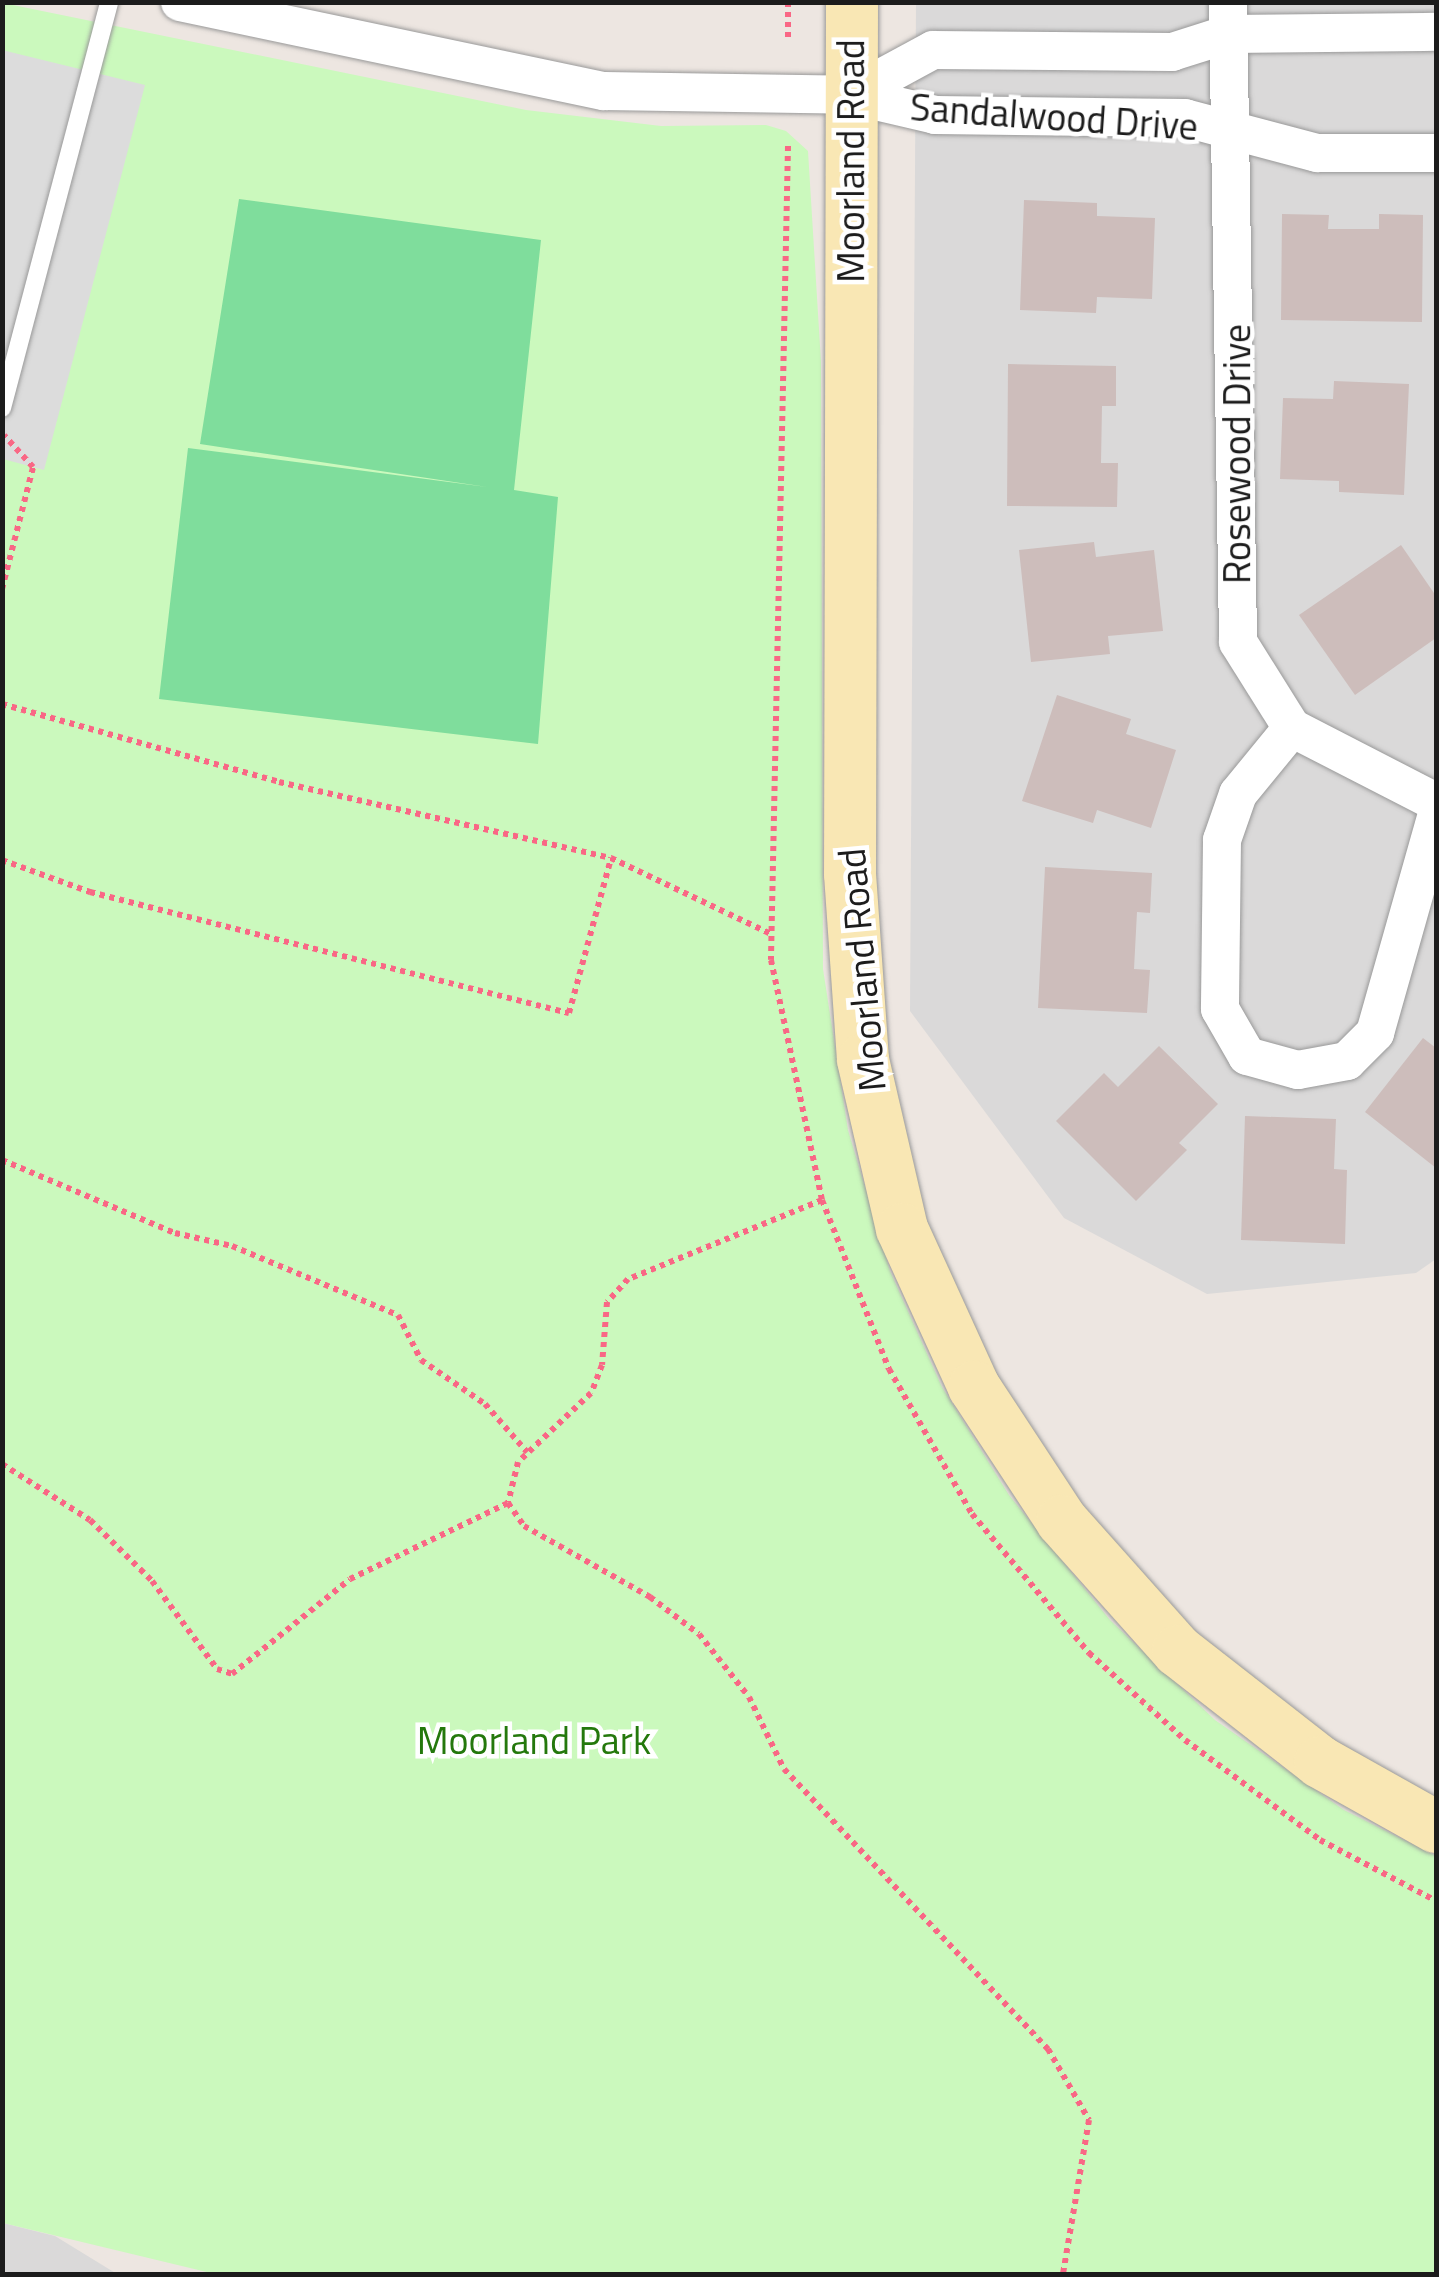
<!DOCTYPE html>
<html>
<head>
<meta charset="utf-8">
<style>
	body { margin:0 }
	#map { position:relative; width:1439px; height:2277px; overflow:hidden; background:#ede6e1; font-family:"Titillium Web",sans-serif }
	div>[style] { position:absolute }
	.residential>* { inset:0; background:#dad9d9 }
	.park>* { inset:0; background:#cbf9bd }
	.pitch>* { inset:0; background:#7fdd9c }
	.parking>* { inset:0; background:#dcdcdc }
	.building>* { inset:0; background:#cdbdbb }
	.path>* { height:6px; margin-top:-3px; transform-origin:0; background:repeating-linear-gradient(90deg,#f96785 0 5px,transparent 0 10px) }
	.roads { filter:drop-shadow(0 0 2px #999) drop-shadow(0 0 2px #999) }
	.lane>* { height:18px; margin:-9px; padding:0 9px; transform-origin:9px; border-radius:9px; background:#fff }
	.street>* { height:38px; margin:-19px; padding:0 19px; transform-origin:19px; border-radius:19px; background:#fff }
	.secondary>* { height:52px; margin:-26px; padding:0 26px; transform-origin:26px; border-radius:26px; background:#f9e7b4 }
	span { translate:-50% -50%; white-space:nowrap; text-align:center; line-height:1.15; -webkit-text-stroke:9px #fff; paint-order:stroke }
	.street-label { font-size:38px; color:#1c1c1c }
	.park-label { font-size:38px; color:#24780c }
	.frame { position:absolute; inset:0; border:5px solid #1c1c1c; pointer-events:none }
</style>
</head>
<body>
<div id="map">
	<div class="residential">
		<i style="clip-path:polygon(916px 3px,1436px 3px,1436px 1259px,1416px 1273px,1207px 1294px,1064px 1218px,910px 1011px)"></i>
		<i style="clip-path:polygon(3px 2223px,55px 2236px,117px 2274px,3px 2274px)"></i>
	</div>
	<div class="park">
		<i style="clip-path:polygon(3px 3px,526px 110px,661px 126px,766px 125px,786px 131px,808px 151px,821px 362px,823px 969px,848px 1130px,890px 1271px,942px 1387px,1009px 1495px,1110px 1620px,1215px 1720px,1344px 1810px,1436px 1856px,1436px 2274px,215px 2274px,3px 2223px)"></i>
	</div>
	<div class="pitch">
		<i style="clip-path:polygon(239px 199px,541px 240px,514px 490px,558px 497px,538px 744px,159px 699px,188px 448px,487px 487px,200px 444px)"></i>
	</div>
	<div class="parking">
		<i style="clip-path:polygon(2px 50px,145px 85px,44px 470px,3px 459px)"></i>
	</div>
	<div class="building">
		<i style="clip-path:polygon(1024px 200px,1097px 203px,1097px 216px,1155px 218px,1152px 299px,1097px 297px,1096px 313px,1020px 310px)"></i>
		<i style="clip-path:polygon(1282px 214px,1329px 215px,1328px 229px,1379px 229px,1379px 214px,1423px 215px,1422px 322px,1281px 320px)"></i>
		<i style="clip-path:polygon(1008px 364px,1116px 366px,1116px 406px,1102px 406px,1101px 463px,1118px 463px,1117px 507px,1007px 506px)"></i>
		<i style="clip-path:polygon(1334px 381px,1409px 384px,1404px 495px,1339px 492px,1339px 481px,1280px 479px,1283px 398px,1333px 399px)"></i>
		<i style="clip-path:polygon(1094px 542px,1096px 557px,1154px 550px,1163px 631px,1108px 636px,1110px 654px,1031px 662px,1019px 550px)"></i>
		<i style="clip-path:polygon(1401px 545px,1436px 596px,1436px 638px,1355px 695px,1299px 615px)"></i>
		<i style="clip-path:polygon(1057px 695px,1131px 719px,1126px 734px,1176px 750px,1151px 828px,1097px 810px,1093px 823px,1022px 801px)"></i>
		<i style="clip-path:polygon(1045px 867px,1152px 873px,1150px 913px,1137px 912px,1134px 969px,1150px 970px,1147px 1013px,1038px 1008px)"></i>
		<i style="clip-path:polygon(1423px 1038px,1436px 1048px,1436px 1168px,1365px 1112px)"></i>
		<i style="clip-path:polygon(1159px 1046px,1218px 1104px,1179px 1143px,1187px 1150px,1136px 1201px,1056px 1121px,1104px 1073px,1118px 1087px)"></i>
		<i style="clip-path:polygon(1245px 1116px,1336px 1119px,1334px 1169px,1347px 1170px,1345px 1244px,1241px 1240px)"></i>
	</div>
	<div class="path">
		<i style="left:788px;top:2px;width:40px;rotate:90deg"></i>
		<i style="left:788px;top:146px;width:814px;rotate:91.2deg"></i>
		<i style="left:771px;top:960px;width:245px;rotate:78deg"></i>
		<i style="left:822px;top:1200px;width:182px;rotate:68.4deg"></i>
		<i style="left:889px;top:1369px;width:167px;rotate:60.2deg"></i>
		<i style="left:972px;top:1514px;width:182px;rotate:49.9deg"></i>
		<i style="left:1089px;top:1653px;width:130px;rotate:42.2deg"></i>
		<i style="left:1185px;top:1740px;width:168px;rotate:36.5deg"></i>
		<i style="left:1320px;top:1840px;width:131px;rotate:27.7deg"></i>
		<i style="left:2px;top:589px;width:126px;rotate:-75.7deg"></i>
		<i style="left:33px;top:467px;width:43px;rotate:-132.2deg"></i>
		<i style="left:2px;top:704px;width:288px;rotate:15.7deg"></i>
		<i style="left:279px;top:782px;width:341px;rotate:12.9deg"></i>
		<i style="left:611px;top:858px;width:177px;rotate:25.4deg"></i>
		<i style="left:2px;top:860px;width:94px;rotate:20deg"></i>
		<i style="left:90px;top:892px;width:494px;rotate:14.2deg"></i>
		<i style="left:569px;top:1013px;width:161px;rotate:-74.8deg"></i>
		<i style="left:2px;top:1160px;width:188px;rotate:22.9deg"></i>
		<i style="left:175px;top:1233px;width:58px;rotate:12.8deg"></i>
		<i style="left:232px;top:1246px;width:180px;rotate:22.6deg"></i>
		<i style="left:398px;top:1315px;width:51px;rotate:62.9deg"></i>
		<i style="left:421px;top:1360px;width:78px;rotate:34.5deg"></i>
		<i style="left:485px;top:1404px;width:64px;rotate:48.8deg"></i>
		<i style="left:822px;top:1200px;width:209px;rotate:157.8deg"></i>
		<i style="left:628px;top:1279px;width:31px;rotate:132deg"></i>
		<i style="left:607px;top:1302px;width:63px;rotate:94.5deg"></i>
		<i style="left:602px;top:1365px;width:30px;rotate:111deg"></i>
		<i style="left:591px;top:1393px;width:100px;rotate:136.6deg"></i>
		<i style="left:518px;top:1462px;width:42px;rotate:103.7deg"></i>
		<i style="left:508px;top:1503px;width:28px;rotate:55deg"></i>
		<i style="left:524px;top:1526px;width:145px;rotate:29.4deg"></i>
		<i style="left:650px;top:1597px;width:61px;rotate:37.1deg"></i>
		<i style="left:699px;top:1634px;width:80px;rotate:51.6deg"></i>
		<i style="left:749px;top:1697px;width:80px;rotate:64.1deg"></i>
		<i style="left:784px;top:1769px;width:385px;rotate:46.7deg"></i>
		<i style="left:1048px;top:2049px;width:82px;rotate:60deg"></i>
		<i style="left:1089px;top:2120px;width:156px;rotate:99.6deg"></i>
		<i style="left:2px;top:1464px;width:104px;rotate:32.5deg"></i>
		<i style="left:90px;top:1520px;width:87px;rotate:44.5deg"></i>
		<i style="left:152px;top:1581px;width:109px;rotate:53.5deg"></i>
		<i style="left:217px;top:1669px;width:16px;rotate:18deg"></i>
		<i style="left:232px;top:1674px;width:151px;rotate:-38.8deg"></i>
		<i style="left:350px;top:1579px;width:175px;rotate:-25.7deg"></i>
	</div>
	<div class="roads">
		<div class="lane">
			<i style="left:2px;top:408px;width:420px;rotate:-75.2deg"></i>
		</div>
		<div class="street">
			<i style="left:180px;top:2px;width:433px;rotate:11.9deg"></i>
			<i style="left:604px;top:91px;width:246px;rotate:0.9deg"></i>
			<i style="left:850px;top:95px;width:87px;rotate:13.2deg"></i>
			<i style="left:935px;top:115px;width:250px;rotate:0.7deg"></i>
			<i style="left:1185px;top:118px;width:137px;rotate:14.9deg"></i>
			<i style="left:1317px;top:153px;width:119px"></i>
			<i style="left:1228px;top:2px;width:640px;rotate:89.1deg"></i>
			<i style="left:1238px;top:642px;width:102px;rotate:57.9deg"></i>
			<i style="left:1292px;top:728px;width:162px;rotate:27.2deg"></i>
			<i style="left:850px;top:95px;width:94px;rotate:-28.5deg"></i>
			<i style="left:933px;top:50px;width:239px;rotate:0.5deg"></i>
			<i style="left:1172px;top:52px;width:60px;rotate:-17.5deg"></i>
			<i style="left:1229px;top:34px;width:207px;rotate:-0.6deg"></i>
			<i style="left:1292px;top:728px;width:85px;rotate:129.3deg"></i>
			<i style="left:1238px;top:794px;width:49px;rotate:109.2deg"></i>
			<i style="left:1222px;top:840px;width:169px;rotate:90.7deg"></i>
			<i style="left:1220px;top:1009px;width:54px;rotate:60.1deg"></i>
			<i style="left:1247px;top:1056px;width:53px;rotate:15.4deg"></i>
			<i style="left:1298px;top:1070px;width:50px;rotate:-10.4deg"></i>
			<i style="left:1347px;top:1061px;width:40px;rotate:-45deg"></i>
			<i style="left:1375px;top:1033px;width:223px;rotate:-74.2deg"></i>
		</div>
		<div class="secondary">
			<i style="left:852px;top:2px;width:872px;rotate:90.13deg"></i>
			<i style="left:850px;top:874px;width:186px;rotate:86deg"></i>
			<i style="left:863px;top:1060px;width:173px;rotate:77deg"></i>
			<i style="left:902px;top:1229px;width:174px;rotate:65.5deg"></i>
			<i style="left:974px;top:1387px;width:160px;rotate:56.7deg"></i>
			<i style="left:1062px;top:1521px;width:174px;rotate:48.3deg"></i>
			<i style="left:1178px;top:1651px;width:180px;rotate:38deg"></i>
			<i style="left:1320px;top:1762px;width:133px;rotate:29.3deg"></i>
		</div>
	</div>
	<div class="street-label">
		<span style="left:1054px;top:117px;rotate:4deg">Sandalwood Drive</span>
		<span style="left:851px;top:161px;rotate:-90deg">Moorland Road</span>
		<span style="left:1237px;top:454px;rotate:-90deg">Rosewood Drive</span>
		<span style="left:862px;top:970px;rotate:-95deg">Moorland Road</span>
	</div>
	<div class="park-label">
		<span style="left:534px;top:1741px">Moorland Park</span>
	</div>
	<div class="frame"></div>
</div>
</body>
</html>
